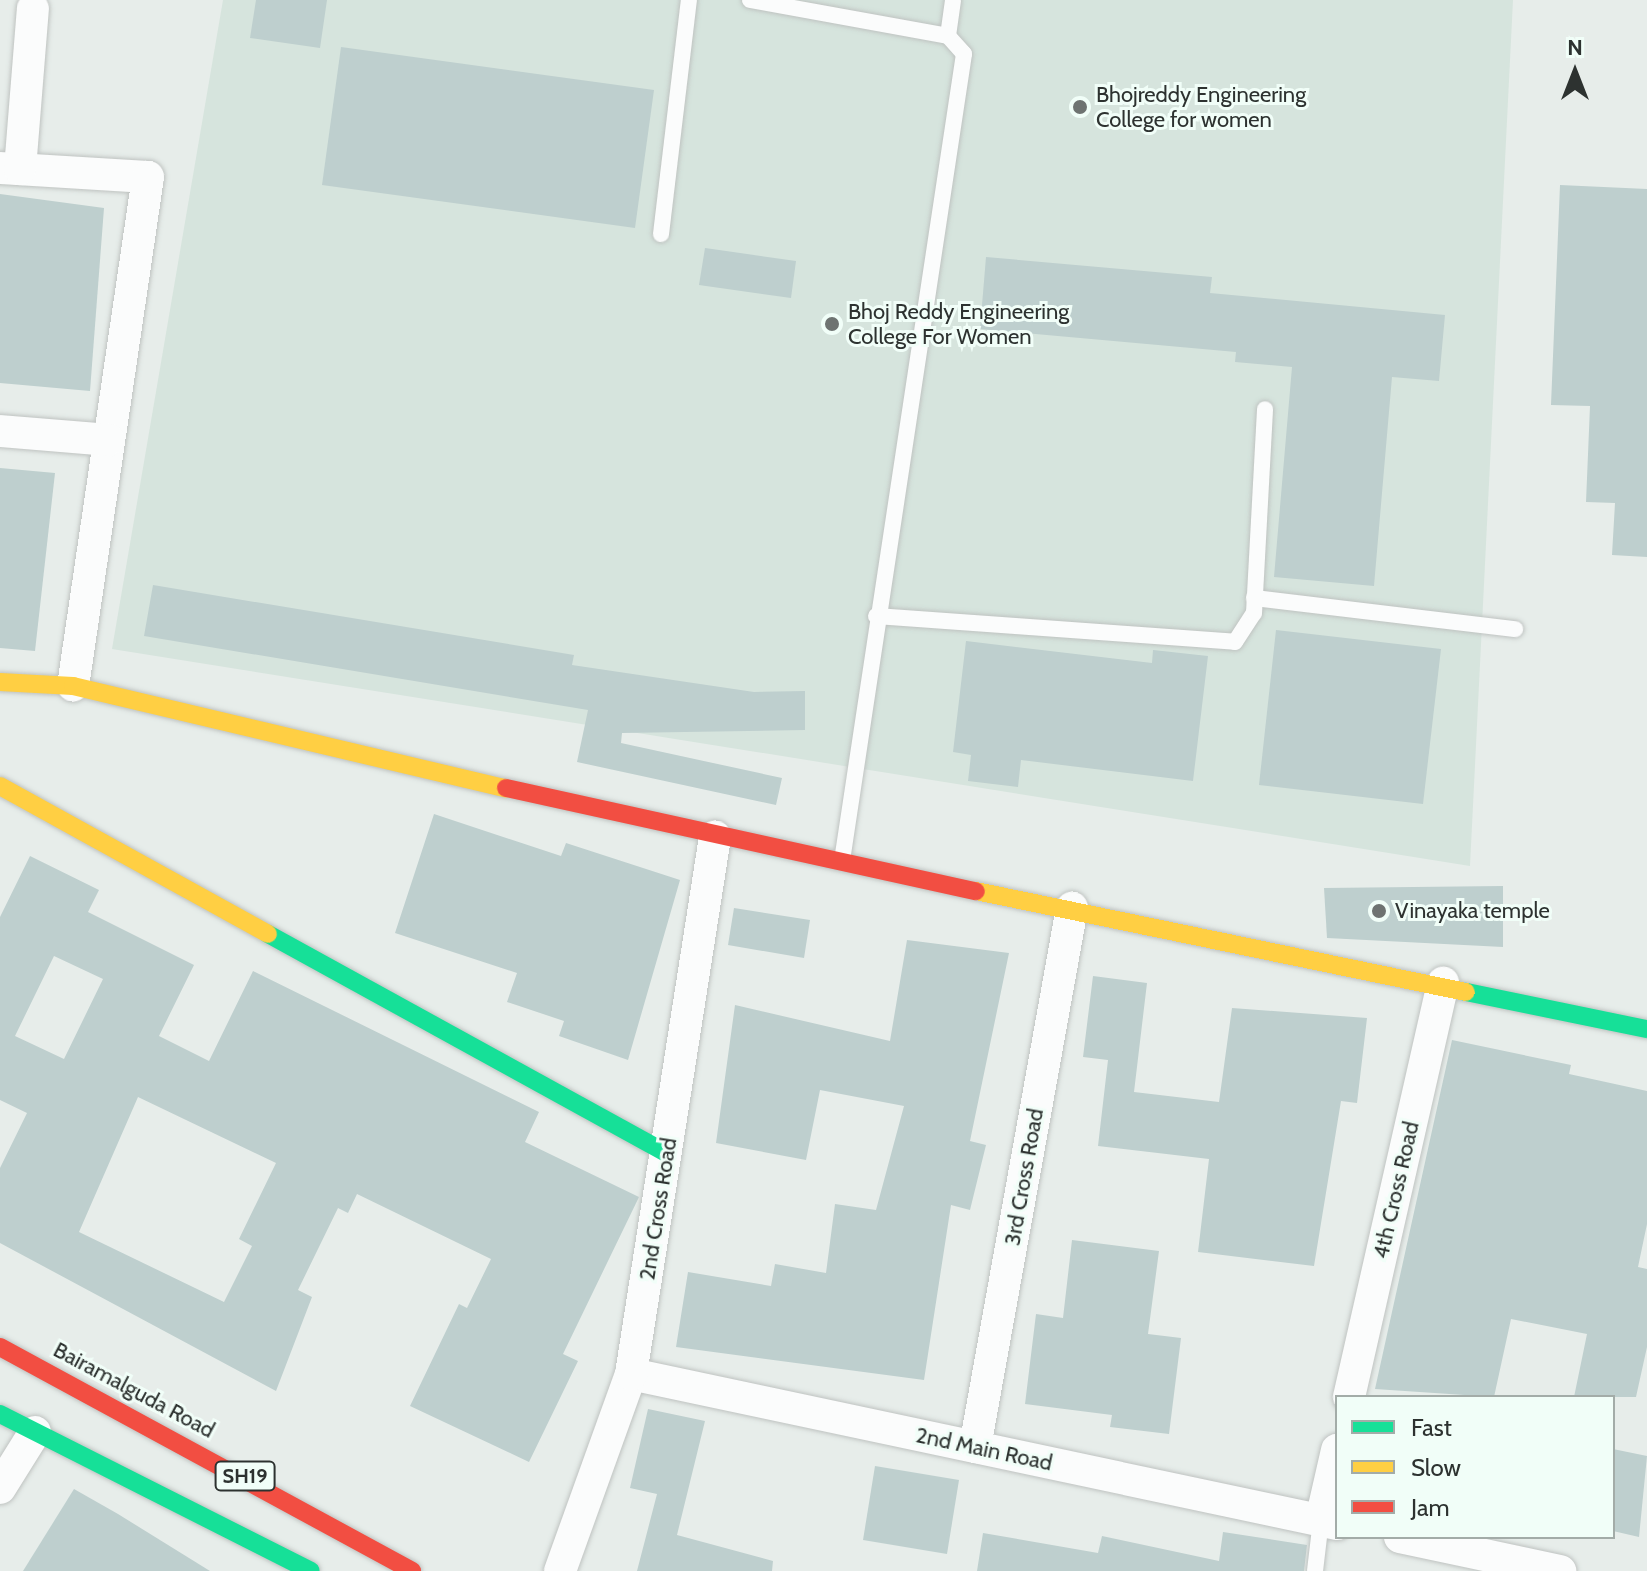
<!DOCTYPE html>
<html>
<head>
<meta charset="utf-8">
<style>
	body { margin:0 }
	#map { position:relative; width:1647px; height:1571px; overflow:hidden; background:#e7edea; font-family:Cabin,sans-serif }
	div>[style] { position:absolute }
	.built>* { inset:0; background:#d6e4dd }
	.building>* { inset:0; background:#becfce }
	.roads { filter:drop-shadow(0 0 2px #bfc3c1) drop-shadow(0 0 2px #bfc3c1) }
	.lane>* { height:16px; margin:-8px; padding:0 8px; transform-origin:8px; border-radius:8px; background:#fbfcfc }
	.street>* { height:32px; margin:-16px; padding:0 16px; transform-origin:16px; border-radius:16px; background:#fbfcfc }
	.fast>* { height:18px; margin:-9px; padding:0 9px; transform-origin:9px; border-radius:9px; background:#16e098 }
	.slow>* { height:18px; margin:-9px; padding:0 9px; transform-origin:9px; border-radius:9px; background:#ffcf43 }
	.jam>* { height:18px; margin:-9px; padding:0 9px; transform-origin:9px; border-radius:9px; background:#f24e42 }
	.dots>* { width:22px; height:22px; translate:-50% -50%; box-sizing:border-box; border:4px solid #f1fef8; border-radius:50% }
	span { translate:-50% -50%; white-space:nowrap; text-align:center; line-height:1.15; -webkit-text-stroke:6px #f1fef8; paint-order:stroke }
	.shield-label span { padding:2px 6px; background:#f1fef8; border:2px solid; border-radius:6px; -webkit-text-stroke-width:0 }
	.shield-label { font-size:20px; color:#2d3230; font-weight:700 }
	.poi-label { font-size:22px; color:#2d3230 }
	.left { translate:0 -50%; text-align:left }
	.street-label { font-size:22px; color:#2d3230 }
	.legend { position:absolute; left:1335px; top:1395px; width:280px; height:144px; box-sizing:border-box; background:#f1fef8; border:2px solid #a3aca8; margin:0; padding:10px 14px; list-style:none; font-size:24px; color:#2d3230 }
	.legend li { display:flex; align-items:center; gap:16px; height:40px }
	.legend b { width:40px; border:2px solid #a3aca8 }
	.north { position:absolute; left:1535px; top:32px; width:80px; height:80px; -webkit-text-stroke:6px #f1fef8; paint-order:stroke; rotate:0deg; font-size:22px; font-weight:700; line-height:32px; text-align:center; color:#2d3230 }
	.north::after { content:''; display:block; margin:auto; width:28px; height:36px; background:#2d3230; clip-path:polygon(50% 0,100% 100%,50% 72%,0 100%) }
</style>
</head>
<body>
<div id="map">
	<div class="built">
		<i style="clip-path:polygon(223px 0,1513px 0,1470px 866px,112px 649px)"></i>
	</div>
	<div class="building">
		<i style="clip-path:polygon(256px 0,327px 0,320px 48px,250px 38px)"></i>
		<i style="clip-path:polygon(341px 47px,654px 90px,635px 228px,322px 185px)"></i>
		<i style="clip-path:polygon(1560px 185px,1647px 189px,1647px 557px,1612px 555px,1615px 503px,1586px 502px,1590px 406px,1551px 405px)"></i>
		<i style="clip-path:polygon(0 194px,104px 208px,90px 391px,0 383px)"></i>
		<i style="clip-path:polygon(705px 248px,796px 261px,791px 298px,699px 285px)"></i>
		<i style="clip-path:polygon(986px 257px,1212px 277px,1210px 293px,1445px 315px,1439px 381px,1392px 377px,1374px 586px,1274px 577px,1292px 367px,1235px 362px,1236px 352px,980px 329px)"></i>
		<i style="clip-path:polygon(0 468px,55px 473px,35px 651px,0 648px)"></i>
		<i style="clip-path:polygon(153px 585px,574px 655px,572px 665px,754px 692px,805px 691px,805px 730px,622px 733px,621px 743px,782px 778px,776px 805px,577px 762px,588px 710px,144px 636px)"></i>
		<i style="clip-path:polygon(1276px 630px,1441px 649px,1423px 804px,1259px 785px)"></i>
		<i style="clip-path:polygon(966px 641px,1152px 663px,1153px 650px,1208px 656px,1193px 781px,1021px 760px,1018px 787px,968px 781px,971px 755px,953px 752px)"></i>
		<i style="clip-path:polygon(434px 814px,561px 856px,566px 843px,680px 880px,628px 1060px,559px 1036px,564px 1021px,507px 1002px,517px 973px,395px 933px)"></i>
		<i style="clip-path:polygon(evenodd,30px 856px,99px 890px,88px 912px,194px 965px,159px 1036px,209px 1061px,253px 971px,539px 1112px,525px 1142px,639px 1197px,563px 1354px,578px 1361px,529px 1462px,410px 1406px,459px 1304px,467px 1308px,491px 1259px,357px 1194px,348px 1213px,338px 1208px,298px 1290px,312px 1297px,276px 1391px,0 1243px,0 1168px,27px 1113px,0 1100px,0 917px,30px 856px,54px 956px,103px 979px,64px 1059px,15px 1036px,54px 956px,30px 856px,138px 1097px,276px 1163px,239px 1239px,252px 1246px,224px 1302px,79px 1232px,138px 1097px)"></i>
		<i style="clip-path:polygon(1503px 886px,1503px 947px,1327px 938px,1324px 888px)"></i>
		<i style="clip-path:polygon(734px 908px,810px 920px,804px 958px,728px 945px)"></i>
		<i style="clip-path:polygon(907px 940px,1009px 953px,970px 1141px,986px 1145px,970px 1210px,951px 1205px,924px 1380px,676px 1347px,688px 1272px,771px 1286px,775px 1264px,826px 1273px,835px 1204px,876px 1210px,904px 1106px,820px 1090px,806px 1160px,716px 1143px,735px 1005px,890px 1041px)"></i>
		<i style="clip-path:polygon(1093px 976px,1147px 983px,1134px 1092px,1219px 1102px,1232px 1008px,1367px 1018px,1357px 1103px,1341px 1101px,1314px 1266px,1198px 1252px,1209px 1159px,1098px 1146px,1108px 1060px,1083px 1057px)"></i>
		<i style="clip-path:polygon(1452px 1040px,1571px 1065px,1569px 1074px,1647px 1091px,1647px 1224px,1638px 1267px,1647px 1269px,1647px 1347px,1636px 1397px,1574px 1397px,1587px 1334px,1511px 1319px,1494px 1397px,1375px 1389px)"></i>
		<i style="clip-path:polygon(1072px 1240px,1159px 1251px,1148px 1334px,1181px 1338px,1169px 1434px,1110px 1427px,1112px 1415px,1025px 1404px,1036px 1314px,1063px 1318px)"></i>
		<i style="clip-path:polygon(648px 1409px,705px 1421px,677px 1535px,773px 1561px,772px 1571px,637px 1571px,657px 1494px,630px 1488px)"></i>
		<i style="clip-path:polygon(1613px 1449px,1647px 1456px,1639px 1537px,1613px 1531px)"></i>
		<i style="clip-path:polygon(875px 1466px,959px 1480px,947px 1554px,863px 1540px)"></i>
		<i style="clip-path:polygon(74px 1489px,118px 1514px,210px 1571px,23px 1571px)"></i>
		<i style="clip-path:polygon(1223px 1532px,1307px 1545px,1304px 1571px,977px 1571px,983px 1533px,1098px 1553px,1102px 1536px,1219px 1561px)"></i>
	</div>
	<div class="roads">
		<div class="lane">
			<i style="left:750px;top:0;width:201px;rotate:10.3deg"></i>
			<i style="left:948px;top:36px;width:24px;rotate:48deg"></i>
			<i style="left:964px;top:54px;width:816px;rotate:98.6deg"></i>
			<i style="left:948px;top:36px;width:36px;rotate:-82deg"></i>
			<i style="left:661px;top:234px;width:236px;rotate:-83.2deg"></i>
			<i style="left:1254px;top:598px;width:263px;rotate:6.8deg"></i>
			<i style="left:876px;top:616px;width:360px;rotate:4.1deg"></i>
			<i style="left:1235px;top:642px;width:35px;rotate:-57deg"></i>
			<i style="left:1254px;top:613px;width:204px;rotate:-86.9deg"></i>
			<i style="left:1315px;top:1571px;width:51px;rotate:-83.3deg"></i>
		</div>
		<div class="street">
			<i style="left:0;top:168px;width:148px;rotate:3.5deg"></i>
			<i style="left:148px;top:177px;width:514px;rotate:98.38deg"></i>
			<i style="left:20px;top:169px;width:161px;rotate:-85.4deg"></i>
			<i style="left:0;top:431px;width:109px;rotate:4.7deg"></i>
			<i style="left:631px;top:1374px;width:722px;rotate:11.99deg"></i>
			<i style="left:1349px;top:1397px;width:425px;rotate:-77.2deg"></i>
			<i style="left:975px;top:1447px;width:548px;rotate:-79.8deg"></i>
			<i style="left:0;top:1488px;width:66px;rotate:-58deg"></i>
			<i style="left:1321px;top:1520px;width:72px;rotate:-77.1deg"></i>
			<i style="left:1400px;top:1537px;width:164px;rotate:12deg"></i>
			<i style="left:560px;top:1571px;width:209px;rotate:-70.2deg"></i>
			<i style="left:631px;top:1374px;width:544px;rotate:-81.11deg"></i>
		</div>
		<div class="fast">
			<i style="left:268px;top:934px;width:455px;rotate:28.8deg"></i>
			<i style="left:1466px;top:992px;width:185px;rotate:11.6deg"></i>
			<i style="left:0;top:1414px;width:348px;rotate:26.8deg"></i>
		</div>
		<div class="slow">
			<i style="left:0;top:682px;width:73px;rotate:3.1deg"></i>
			<i style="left:73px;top:686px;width:445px;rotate:13.3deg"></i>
			<i style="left:0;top:786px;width:306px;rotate:28.9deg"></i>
			<i style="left:976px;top:891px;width:500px;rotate:11.65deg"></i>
		</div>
		<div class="jam">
			<i style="left:506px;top:788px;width:481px;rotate:12.4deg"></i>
			<i style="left:0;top:1347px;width:469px;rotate:28.5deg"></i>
		</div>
	</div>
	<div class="dots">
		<i style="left:1080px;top:107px;background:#6e7371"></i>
		<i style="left:832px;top:324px;background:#6e7371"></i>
		<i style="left:1379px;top:911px;background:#6e7371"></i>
	</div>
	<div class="shield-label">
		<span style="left:245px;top:1476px">SH19</span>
	</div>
	<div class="poi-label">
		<span class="left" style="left:1096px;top:107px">Bhojreddy Engineering<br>College for women</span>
		<span class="left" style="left:848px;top:324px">Bhoj Reddy Engineering<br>College For Women</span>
		<span class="left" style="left:1395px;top:911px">Vinayaka temple</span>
	</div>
	<div class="street-label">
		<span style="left:1024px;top:1177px;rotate:-80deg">3rd Cross Road</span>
		<span style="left:1396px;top:1190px;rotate:-77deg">4th Cross Road</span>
		<span style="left:658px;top:1209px;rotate:-81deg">2nd Cross Road</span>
		<span style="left:134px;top:1390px;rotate:28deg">Bairamalguda Road</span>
		<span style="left:984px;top:1449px;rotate:12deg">2nd Main Road</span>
	</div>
	<ul class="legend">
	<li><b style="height:10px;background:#16e098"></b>Fast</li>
	<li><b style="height:10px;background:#ffcf43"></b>Slow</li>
	<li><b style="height:10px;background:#f24e42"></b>Jam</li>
	</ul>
	<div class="north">N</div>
</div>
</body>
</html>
